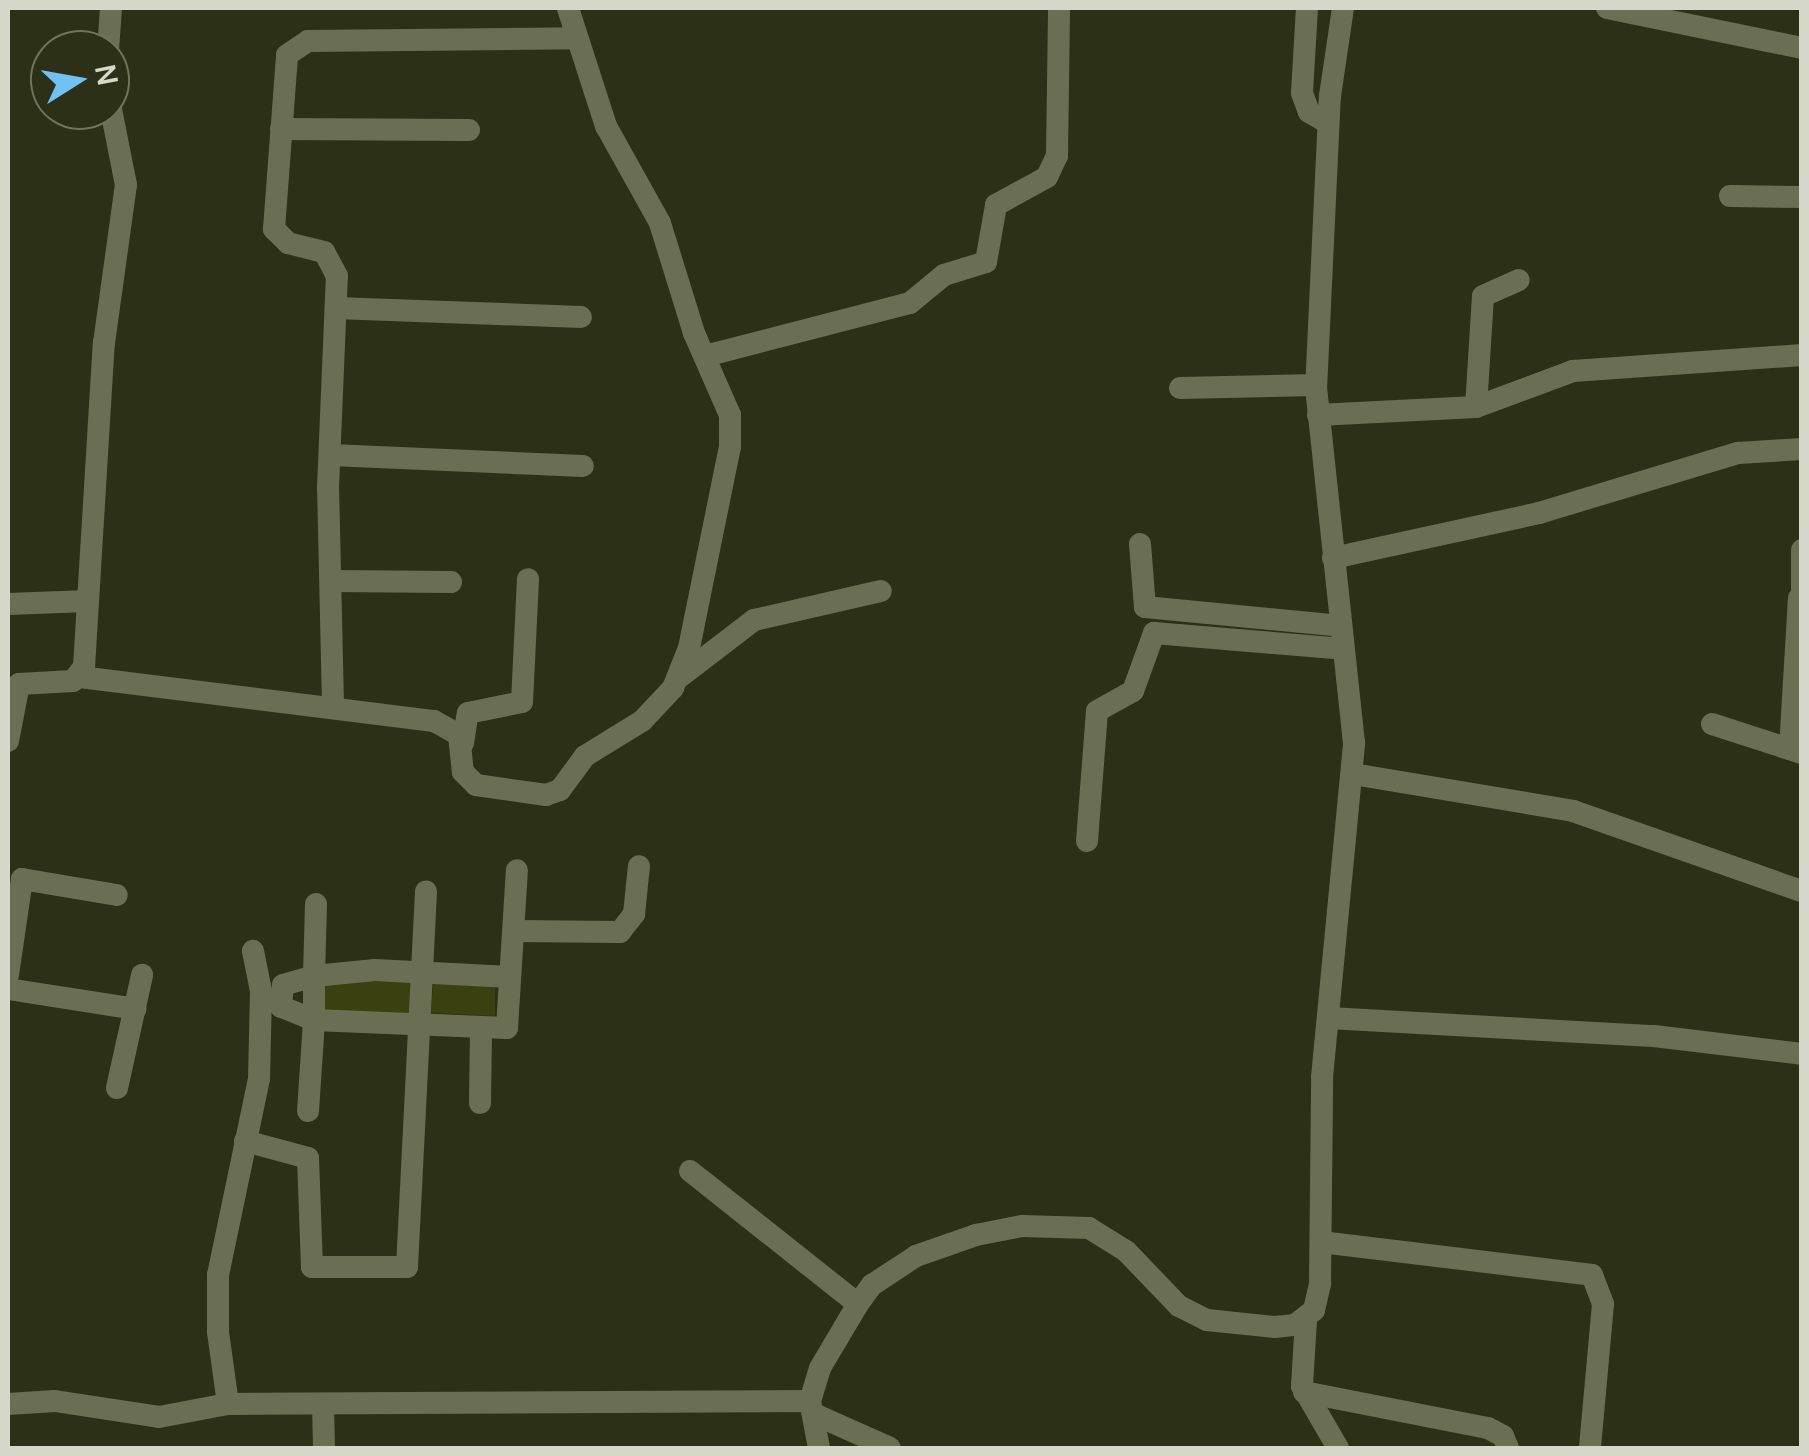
<!DOCTYPE html>
<html>
<head>
<meta charset="utf-8">
<style>
	body { margin:0 }
	#map { position:relative; width:1809px; height:1456px; overflow:hidden; background:#2c3017; font-family:Manrope,sans-serif }
	div>[style] { position:absolute }
	.green>* { inset:0; background:#3a400f }
	.minor>* { height:22px; margin:-11px; padding:0 11px; transform-origin:11px; border-radius:11px; background:#6a6f53 }
	span { translate:-50% -50%; white-space:nowrap; text-align:center; line-height:1.15; -webkit-text-stroke:10px #2c3017; paint-order:stroke }
	.frame { position:absolute; inset:0; border:10px solid #d6d9ca; pointer-events:none }
	.north { position:absolute; left:30px; top:30px; width:100px; height:100px; box-sizing:border-box; background:#2c3017; border:2px solid #70745f; border-radius:50%; rotate:79deg; font-size:28px; font-weight:700; line-height:40px; text-align:center; color:#d6d9ca }
	.north::after { content:''; display:block; margin:auto; width:35px; height:45px; background:#72c1f5; clip-path:polygon(50% 0,100% 100%,50% 72%,0 100%) }
</style>
</head>
<body>
<div id="map">
	<div class="green">
		<i style="clip-path:polygon(367px 979px,414px 980px,411px 1016px,325px 1014px,324px 985px)"></i>
		<i style="clip-path:polygon(433px 984px,495px 985px,495px 1016px,431px 1013px)"></i>
	</div>
	<div class="minor">
		<i style="left:1307px;top:8px;width:85px;rotate:93.4deg"></i>
		<i style="left:1302px;top:93px;width:20px;rotate:70deg"></i>
		<i style="left:1309px;top:112px;width:22px;rotate:30deg"></i>
		<i style="left:1607px;top:8px;width:199px;rotate:11.6deg"></i>
		<i style="left:108px;top:50px;width:42px;rotate:-85.9deg"></i>
		<i style="left:281px;top:129px;width:188px;rotate:0.3deg"></i>
		<i style="left:1730px;top:196px;width:72px;rotate:0.8deg"></i>
		<i style="left:336px;top:308px;width:245px;rotate:2.1deg"></i>
		<i style="left:705px;top:356px;width:212px;rotate:-14.5deg"></i>
		<i style="left:910px;top:303px;width:44px;rotate:-39.5deg"></i>
		<i style="left:944px;top:275px;width:44px;rotate:-17.2deg"></i>
		<i style="left:986px;top:262px;width:58px;rotate:-80deg"></i>
		<i style="left:996px;top:205px;width:58px;rotate:-28.8deg"></i>
		<i style="left:1047px;top:177px;width:23px;rotate:-65deg"></i>
		<i style="left:1057px;top:156px;width:148px;rotate:-89.2deg"></i>
		<i style="left:1180px;top:388px;width:136px;rotate:-1.3deg"></i>
		<i style="left:1476px;top:407px;width:111px;rotate:-86.4deg"></i>
		<i style="left:1483px;top:296px;width:39px;rotate:-24deg"></i>
		<i style="left:1318px;top:415px;width:158px;rotate:-2.9deg"></i>
		<i style="left:1476px;top:407px;width:103px;rotate:-20.4deg"></i>
		<i style="left:1573px;top:371px;width:230px;rotate:-4deg"></i>
		<i style="left:331px;top:455px;width:252px;rotate:2.5deg"></i>
		<i style="left:1140px;top:544px;width:63px;rotate:85.5deg"></i>
		<i style="left:1145px;top:607px;width:197px;rotate:5.5deg"></i>
		<i style="left:1802px;top:550px;width:49px;rotate:90deg"></i>
		<i style="left:1333px;top:558px;width:211px;rotate:-12.3deg"></i>
		<i style="left:1539px;top:513px;width:208px;rotate:-16.8deg"></i>
		<i style="left:1738px;top:453px;width:64px;rotate:-3.6deg"></i>
		<i style="left:332px;top:581px;width:119px;rotate:0.5deg"></i>
		<i style="left:8px;top:604px;width:80px;rotate:-2.1deg"></i>
		<i style="left:681px;top:676px;width:92px;rotate:-37.5deg"></i>
		<i style="left:754px;top:620px;width:130px;rotate:-12.9deg"></i>
		<i style="left:80px;top:677px;width:357px;rotate:7.1deg"></i>
		<i style="left:434px;top:721px;width:29px;rotate:29deg"></i>
		<i style="left:459px;top:735px;width:37px;rotate:84deg"></i>
		<i style="left:463px;top:772px;width:18px;rotate:45deg"></i>
		<i style="left:476px;top:785px;width:71px;rotate:8.1deg"></i>
		<i style="left:546px;top:795px;width:15px;rotate:-20deg"></i>
		<i style="left:560px;top:790px;width:42px;rotate:-53.7deg"></i>
		<i style="left:585px;top:756px;width:67px;rotate:-31.6deg"></i>
		<i style="left:642px;top:721px;width:45px;rotate:-46.8deg"></i>
		<i style="left:673px;top:688px;width:43px;rotate:-68.2deg"></i>
		<i style="left:689px;top:648px;width:205px;rotate:-78.5deg"></i>
		<i style="left:730px;top:447px;width:32px;rotate:-90deg"></i>
		<i style="left:730px;top:415px;width:90px;rotate:-113.7deg"></i>
		<i style="left:694px;top:333px;width:115px;rotate:-107.2deg"></i>
		<i style="left:660px;top:223px;width:111px;rotate:-119.1deg"></i>
		<i style="left:606px;top:126px;width:124px;rotate:-107.9deg"></i>
		<i style="left:333px;top:705px;width:217px;rotate:-91.3deg"></i>
		<i style="left:328px;top:488px;width:212px;rotate:-87.6deg"></i>
		<i style="left:337px;top:276px;width:27px;rotate:-118deg"></i>
		<i style="left:324px;top:252px;width:37px;rotate:-166deg"></i>
		<i style="left:288px;top:243px;width:20px;rotate:-135deg"></i>
		<i style="left:274px;top:229px;width:174px;rotate:-85.7deg"></i>
		<i style="left:287px;top:55px;width:25px;rotate:-34deg"></i>
		<i style="left:308px;top:41px;width:269px;rotate:-0.6deg"></i>
		<i style="left:1712px;top:724px;width:95px;rotate:17.9deg"></i>
		<i style="left:8px;top:741px;width:58px;rotate:-79.1deg"></i>
		<i style="left:19px;top:684px;width:54px;rotate:-3.2deg"></i>
		<i style="left:73px;top:681px;width:18px;rotate:-52deg"></i>
		<i style="left:84px;top:667px;width:325px;rotate:-86.5deg"></i>
		<i style="left:104px;top:343px;width:160px;rotate:-82.1deg"></i>
		<i style="left:126px;top:185px;width:83px;rotate:-101.2deg"></i>
		<i style="left:463px;top:743px;width:30px;rotate:-81deg"></i>
		<i style="left:468px;top:713px;width:55px;rotate:-11.5deg"></i>
		<i style="left:522px;top:702px;width:123px;rotate:-87.2deg"></i>
		<i style="left:1790px;top:749px;width:151px;rotate:-86.6deg"></i>
		<i style="left:1353px;top:774px;width:223px;rotate:9.5deg"></i>
		<i style="left:1573px;top:811px;width:243px;rotate:19.3deg"></i>
		<i style="left:1087px;top:841px;width:130px;rotate:-85.6deg"></i>
		<i style="left:1097px;top:711px;width:41px;rotate:-29.1deg"></i>
		<i style="left:1133px;top:691px;width:62px;rotate:-70.1deg"></i>
		<i style="left:1154px;top:633px;width:190px;rotate:4.8deg"></i>
		<i style="left:316px;top:904px;width:72px;rotate:91.6deg"></i>
		<i style="left:314px;top:976px;width:44px;rotate:90deg"></i>
		<i style="left:314px;top:1020px;width:35px;rotate:-158deg"></i>
		<i style="left:281px;top:1007px;width:22px;rotate:-85deg"></i>
		<i style="left:283px;top:985px;width:32px;rotate:-16deg"></i>
		<i style="left:314px;top:976px;width:61px;rotate:-5.6deg"></i>
		<i style="left:375px;top:970px;width:135px;rotate:3deg"></i>
		<i style="left:513px;top:931px;width:107px;rotate:0.5deg"></i>
		<i style="left:620px;top:932px;width:23px;rotate:-52deg"></i>
		<i style="left:634px;top:914px;width:48px;rotate:-84.1deg"></i>
		<i style="left:8px;top:975px;width:97px;rotate:-81.7deg"></i>
		<i style="left:22px;top:879px;width:96px;rotate:9.6deg"></i>
		<i style="left:8px;top:989px;width:129px;rotate:8.9deg"></i>
		<i style="left:1329px;top:1018px;width:325px;rotate:3.2deg"></i>
		<i style="left:1654px;top:1036px;width:149px;rotate:6.9deg"></i>
		<i style="left:117px;top:1088px;width:116px;rotate:-77.5deg"></i>
		<i style="left:480px;top:1103px;width:74px;rotate:-89.2deg"></i>
		<i style="left:308px;top:1111px;width:91px;rotate:-86.2deg"></i>
		<i style="left:314px;top:1020px;width:193px;rotate:2.4deg"></i>
		<i style="left:507px;top:1028px;width:158px;rotate:-86.4deg"></i>
		<i style="left:245px;top:1141px;width:65px;rotate:15.1deg"></i>
		<i style="left:308px;top:1158px;width:109px;rotate:87.9deg"></i>
		<i style="left:312px;top:1267px;width:95px"></i>
		<i style="left:407px;top:1267px;width:376px;rotate:-87.1deg"></i>
		<i style="left:690px;top:1171px;width:214px;rotate:38.4deg"></i>
		<i style="left:1321px;top:1242px;width:273px;rotate:6.9deg"></i>
		<i style="left:1592px;top:1275px;width:31px;rotate:69deg"></i>
		<i style="left:1603px;top:1304px;width:145px;rotate:95.2deg"></i>
		<i style="left:1306px;top:1320px;width:66px;rotate:93.5deg"></i>
		<i style="left:1302px;top:1386px;width:72px;rotate:59.9deg"></i>
		<i style="left:1304px;top:1392px;width:187px;rotate:11.1deg"></i>
		<i style="left:1488px;top:1428px;width:17px;rotate:28deg"></i>
		<i style="left:1503px;top:1436px;width:13px;rotate:67deg"></i>
		<i style="left:8px;top:1404px;width:47px;rotate:-3.7deg"></i>
		<i style="left:55px;top:1401px;width:105px;rotate:8.7deg"></i>
		<i style="left:159px;top:1417px;width:70px;rotate:-10.7deg"></i>
		<i style="left:228px;top:1404px;width:582px;rotate:-0.3deg"></i>
		<i style="left:228px;top:1404px;width:73px;rotate:-97.9deg"></i>
		<i style="left:218px;top:1332px;width:57px;rotate:-90deg"></i>
		<i style="left:218px;top:1275px;width:200px;rotate:-78.2deg"></i>
		<i style="left:259px;top:1079px;width:88px;rotate:-88.7deg"></i>
		<i style="left:261px;top:991px;width:41px;rotate:-101.3deg"></i>
		<i style="left:323px;top:1404px;width:44px;rotate:88.7deg"></i>
		<i style="left:814px;top:1414px;width:83px;rotate:24.1deg"></i>
		<i style="left:819px;top:1448px;width:48px;rotate:-100.8deg"></i>
		<i style="left:810px;top:1401px;width:34px;rotate:-73deg"></i>
		<i style="left:820px;top:1368px;width:74px;rotate:-59.3deg"></i>
		<i style="left:858px;top:1304px;width:24px;rotate:-54deg"></i>
		<i style="left:872px;top:1285px;width:53px;rotate:-33.4deg"></i>
		<i style="left:916px;top:1256px;width:64px;rotate:-19.3deg"></i>
		<i style="left:976px;top:1235px;width:47px;rotate:-11.1deg"></i>
		<i style="left:1022px;top:1226px;width:67px;rotate:1.7deg"></i>
		<i style="left:1089px;top:1228px;width:44px;rotate:31.9deg"></i>
		<i style="left:1126px;top:1251px;width:76px;rotate:46.1deg"></i>
		<i style="left:1179px;top:1306px;width:31px;rotate:27deg"></i>
		<i style="left:1207px;top:1320px;width:68px;rotate:5.9deg"></i>
		<i style="left:1275px;top:1327px;width:20px;rotate:-6deg"></i>
		<i style="left:1295px;top:1325px;width:24px;rotate:-38deg"></i>
		<i style="left:1314px;top:1310px;width:28px;rotate:-77deg"></i>
		<i style="left:1320px;top:1283px;width:206px;rotate:-89.4deg"></i>
		<i style="left:1322px;top:1077px;width:336px;rotate:-84.5deg"></i>
		<i style="left:1354px;top:743px;width:355px;rotate:-96.1deg"></i>
		<i style="left:1316px;top:390px;width:294px;rotate:-87.3deg"></i>
		<i style="left:1330px;top:96px;width:89px;rotate:-81.6deg"></i>
	</div>
	<div class="frame"></div>
	<div class="north">N</div>
</div>
</body>
</html>
